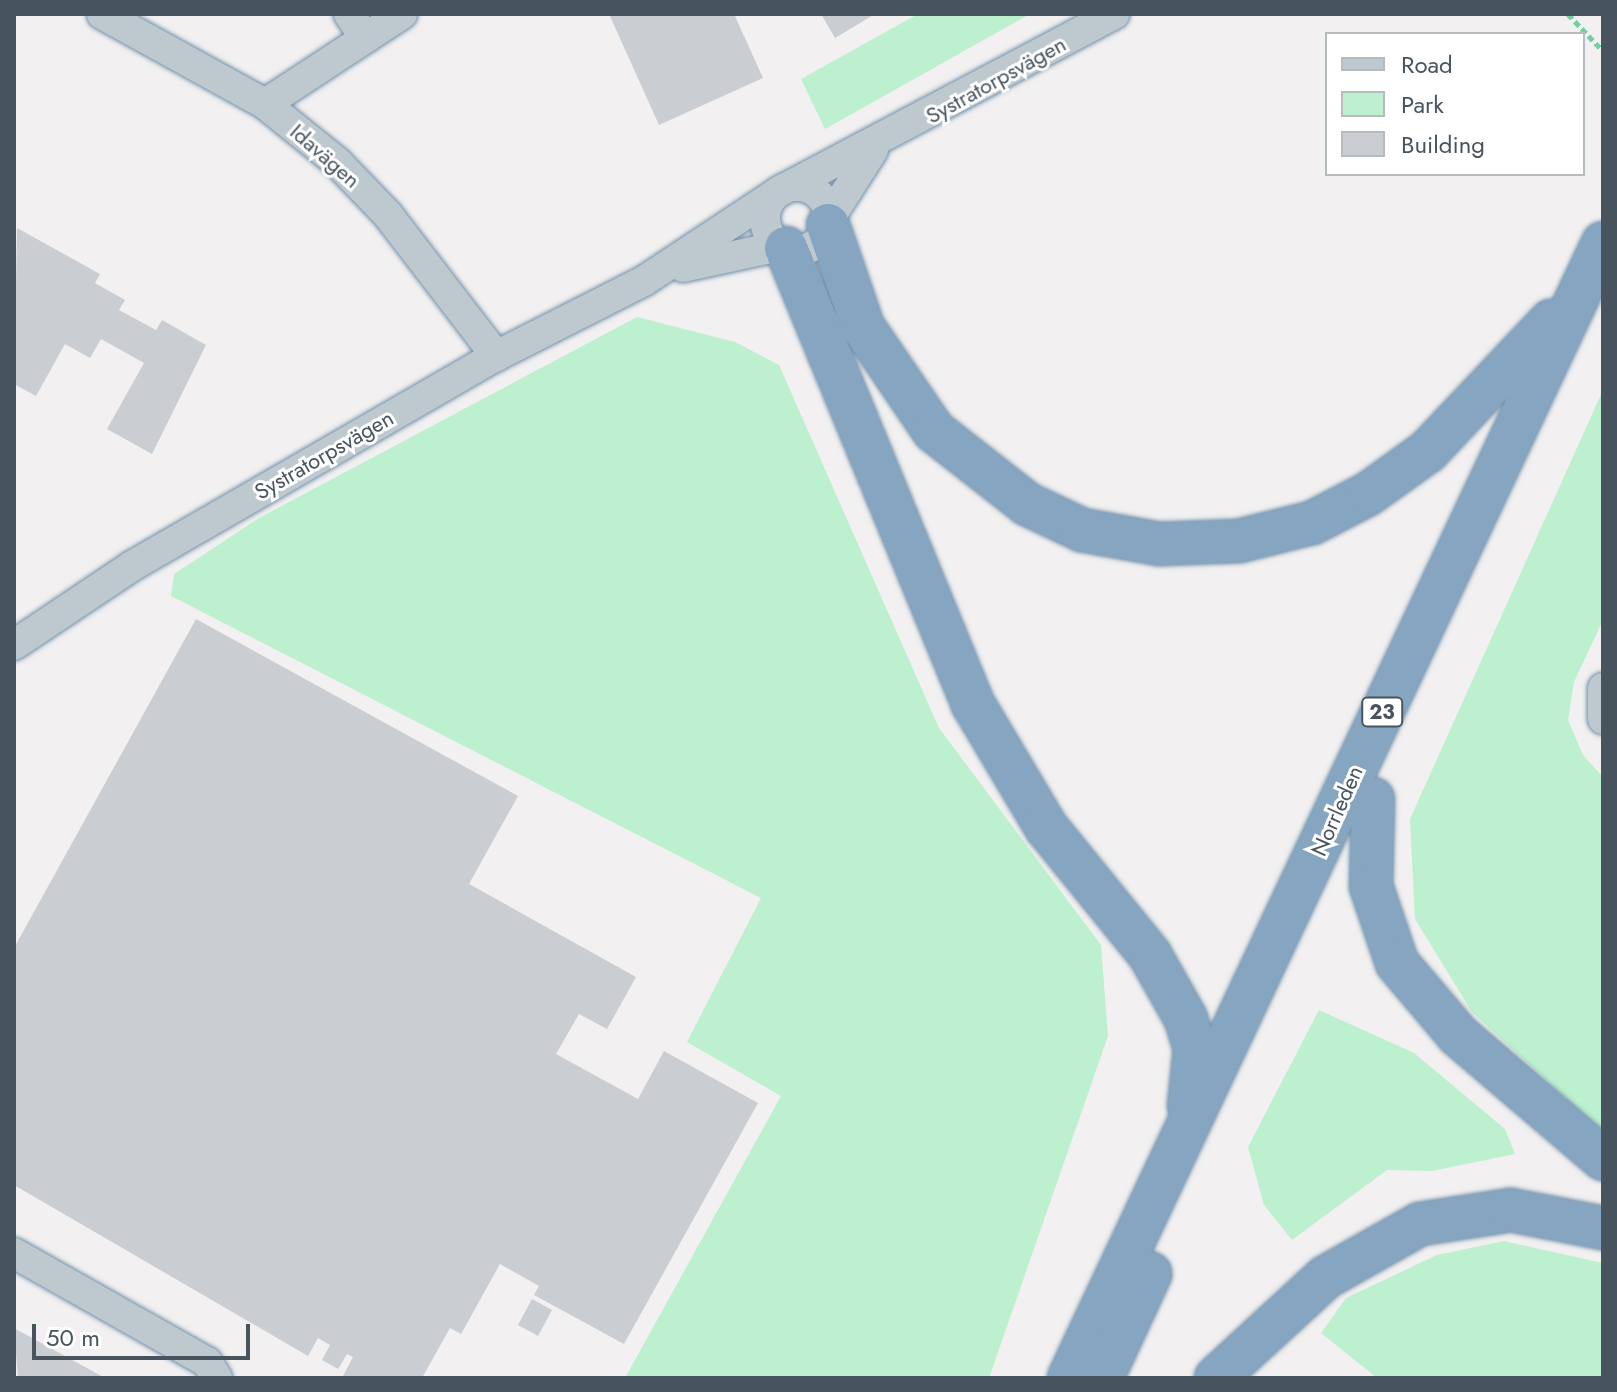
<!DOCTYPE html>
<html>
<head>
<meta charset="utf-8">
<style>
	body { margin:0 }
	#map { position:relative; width:1617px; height:1392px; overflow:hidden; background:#f2f0f0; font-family:Jost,sans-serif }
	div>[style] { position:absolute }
	.green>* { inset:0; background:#bdf0ce }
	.building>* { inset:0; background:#cacdd2 }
	.path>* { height:5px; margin-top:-2.5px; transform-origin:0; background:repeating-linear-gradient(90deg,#74cf9e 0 6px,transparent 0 10px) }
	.roads { filter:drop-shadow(0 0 2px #7290ab) drop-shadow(0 0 2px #7290ab) }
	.minor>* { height:30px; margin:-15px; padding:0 15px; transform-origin:15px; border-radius:15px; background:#bdc8cf }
	.minor>.ring { margin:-15px; padding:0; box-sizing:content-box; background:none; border:30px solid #bdc8cf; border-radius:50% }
	.highway>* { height:42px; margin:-21px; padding:0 21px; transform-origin:21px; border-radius:21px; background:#86a5c0 }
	span { translate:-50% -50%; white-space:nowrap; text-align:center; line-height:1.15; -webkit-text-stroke:6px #fff; paint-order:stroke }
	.shield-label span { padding:2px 6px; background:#fff; border:2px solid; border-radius:6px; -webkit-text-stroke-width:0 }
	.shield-label { font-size:20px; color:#47545e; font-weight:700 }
	.street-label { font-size:22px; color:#47545e }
	.frame { position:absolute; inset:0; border:16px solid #47545e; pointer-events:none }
	.legend { position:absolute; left:1325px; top:32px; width:260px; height:144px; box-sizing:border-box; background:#fff; border:2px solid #b5bbbf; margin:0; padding:10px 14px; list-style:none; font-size:24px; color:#47545e }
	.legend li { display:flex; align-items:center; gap:16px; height:40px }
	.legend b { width:40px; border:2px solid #b5bbbf }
	.scale { position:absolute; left:32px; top:1324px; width:218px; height:36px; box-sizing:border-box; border:4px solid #47545e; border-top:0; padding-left:10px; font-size:24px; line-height:28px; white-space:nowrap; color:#47545e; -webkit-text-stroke:6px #fff; paint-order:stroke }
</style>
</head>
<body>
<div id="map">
	<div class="green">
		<i style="clip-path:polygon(918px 14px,1030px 14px,825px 129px,801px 79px)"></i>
		<i style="clip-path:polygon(637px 317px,735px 342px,779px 365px,939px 728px,1101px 945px,1108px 1036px,989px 1378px,625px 1378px,781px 1096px,687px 1042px,761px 898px,171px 596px,174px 574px,259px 518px)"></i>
		<i style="clip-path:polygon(1603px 390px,1603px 620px,1574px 682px,1568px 720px,1583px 755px,1603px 777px,1603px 1132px,1472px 1012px,1415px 919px,1410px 819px)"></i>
		<i style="clip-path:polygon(1319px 1010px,1414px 1053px,1505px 1129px,1515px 1154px,1432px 1171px,1387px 1170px,1292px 1240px,1264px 1205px,1248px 1147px)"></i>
		<i style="clip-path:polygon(1504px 1241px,1603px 1263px,1603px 1378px,1377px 1378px,1321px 1333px,1346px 1298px,1437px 1255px)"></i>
	</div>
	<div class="building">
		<i style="clip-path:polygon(609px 14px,734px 14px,763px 78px,659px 125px)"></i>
		<i style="clip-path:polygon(821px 14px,875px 14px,835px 38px)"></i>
		<i style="clip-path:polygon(17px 228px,100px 274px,95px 283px,125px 300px,119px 310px,156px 330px,162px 320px,206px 345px,152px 454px,107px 429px,144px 363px,101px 339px,90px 358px,65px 344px,36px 396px,14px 384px)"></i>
		<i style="clip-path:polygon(196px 619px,518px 796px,469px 884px,636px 977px,607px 1029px,579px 1014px,556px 1054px,638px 1099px,664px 1051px,758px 1103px,624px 1344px,534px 1295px,539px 1286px,500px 1264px,461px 1334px,450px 1328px,422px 1378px,342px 1378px,353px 1357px,347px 1354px,338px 1369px,322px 1360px,330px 1345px,318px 1338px,308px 1356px,14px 1185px,14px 948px)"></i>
		<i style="clip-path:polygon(532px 1299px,552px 1310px,538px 1336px,518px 1325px)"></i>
		<i style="clip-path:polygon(14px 1328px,105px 1378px,18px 1378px)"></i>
	</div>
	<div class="path">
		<i style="left:1568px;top:14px;width:51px;rotate:46.6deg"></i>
	</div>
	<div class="roads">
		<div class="minor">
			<i style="left:102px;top:14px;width:186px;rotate:28.9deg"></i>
			<i style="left:265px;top:104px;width:94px;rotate:38.9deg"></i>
			<i style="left:338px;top:163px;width:72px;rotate:46.1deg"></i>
			<i style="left:388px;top:215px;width:178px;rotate:52.5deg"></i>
			<i style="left:349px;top:14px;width:29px;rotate:56deg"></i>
			<i style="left:265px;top:104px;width:164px;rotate:-33.3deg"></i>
			<i class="ring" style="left:765px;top:186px;width:34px;height:34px"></i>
			<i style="left:782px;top:190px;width:376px;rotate:-27.9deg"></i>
			<i style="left:829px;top:219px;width:82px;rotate:-57.5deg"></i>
			<i style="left:683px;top:267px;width:99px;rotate:-12.2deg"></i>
			<i style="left:14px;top:645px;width:142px;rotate:-33.8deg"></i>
			<i style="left:132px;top:566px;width:420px;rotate:-30deg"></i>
			<i style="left:496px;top:356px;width:166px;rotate:-26.9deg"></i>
			<i style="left:644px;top:281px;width:159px;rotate:-33.5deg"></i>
			<i style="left:1603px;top:688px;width:31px;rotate:90deg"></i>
			<i style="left:14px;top:1253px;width:222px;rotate:29.5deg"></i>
			<i style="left:207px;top:1362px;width:19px;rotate:58deg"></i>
		</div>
		<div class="highway">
			<i style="left:828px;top:225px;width:108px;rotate:71.1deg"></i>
			<i style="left:863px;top:327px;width:126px;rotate:55.7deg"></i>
			<i style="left:934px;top:431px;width:118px;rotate:38.1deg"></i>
			<i style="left:1027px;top:504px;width:61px;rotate:25.3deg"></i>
			<i style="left:1082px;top:530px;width:78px;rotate:10.3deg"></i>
			<i style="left:1159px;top:544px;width:80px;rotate:-2.1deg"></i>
			<i style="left:1239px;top:541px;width:75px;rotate:-13.9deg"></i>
			<i style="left:1312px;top:523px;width:63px;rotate:-27.4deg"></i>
			<i style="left:1368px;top:494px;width:74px;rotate:-35.6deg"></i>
			<i style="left:1428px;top:451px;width:179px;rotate:-46.6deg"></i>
			<i style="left:786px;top:248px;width:493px;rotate:67.7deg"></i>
			<i style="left:973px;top:704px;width:143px;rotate:59.3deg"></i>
			<i style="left:1046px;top:827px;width:165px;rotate:50.9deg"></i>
			<i style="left:1150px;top:955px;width:73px;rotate:60.6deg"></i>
			<i style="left:1186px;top:1019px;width:31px;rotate:73deg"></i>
			<i style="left:1195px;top:1049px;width:57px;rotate:96deg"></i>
			<i style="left:1373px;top:799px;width:87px;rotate:91.3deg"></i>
			<i style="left:1371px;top:886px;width:81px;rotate:71.3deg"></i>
			<i style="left:1397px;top:963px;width:94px;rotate:49.7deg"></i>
			<i style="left:1458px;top:1035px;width:191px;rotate:40.5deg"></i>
			<i style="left:1069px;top:1378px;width:1254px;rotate:-64.8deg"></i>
			<i style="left:1102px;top:1378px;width:115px;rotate:-65.2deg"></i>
			<i style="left:1216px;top:1378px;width:149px;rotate:-42.6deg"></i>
			<i style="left:1326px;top:1277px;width:108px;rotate:-29.4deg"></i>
			<i style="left:1420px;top:1224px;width:92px;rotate:-8.7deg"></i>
			<i style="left:1511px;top:1210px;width:94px;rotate:11.1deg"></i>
		</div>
	</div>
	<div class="shield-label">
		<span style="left:1382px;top:712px">23</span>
	</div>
	<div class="street-label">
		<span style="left:996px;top:80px;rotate:-29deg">Systratorpsvägen</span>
		<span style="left:325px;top:156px;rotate:41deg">Idavägen</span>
		<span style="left:324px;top:455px;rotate:-30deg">Systratorpsvägen</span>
		<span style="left:1337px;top:811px;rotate:-66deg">Norrleden</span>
	</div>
	<div class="frame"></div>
	<ul class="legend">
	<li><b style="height:10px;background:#bdc8cf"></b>Road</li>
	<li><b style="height:22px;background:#bdf0ce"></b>Park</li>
	<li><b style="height:22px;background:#cacdd2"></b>Building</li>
	</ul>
	<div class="scale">50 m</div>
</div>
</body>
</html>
